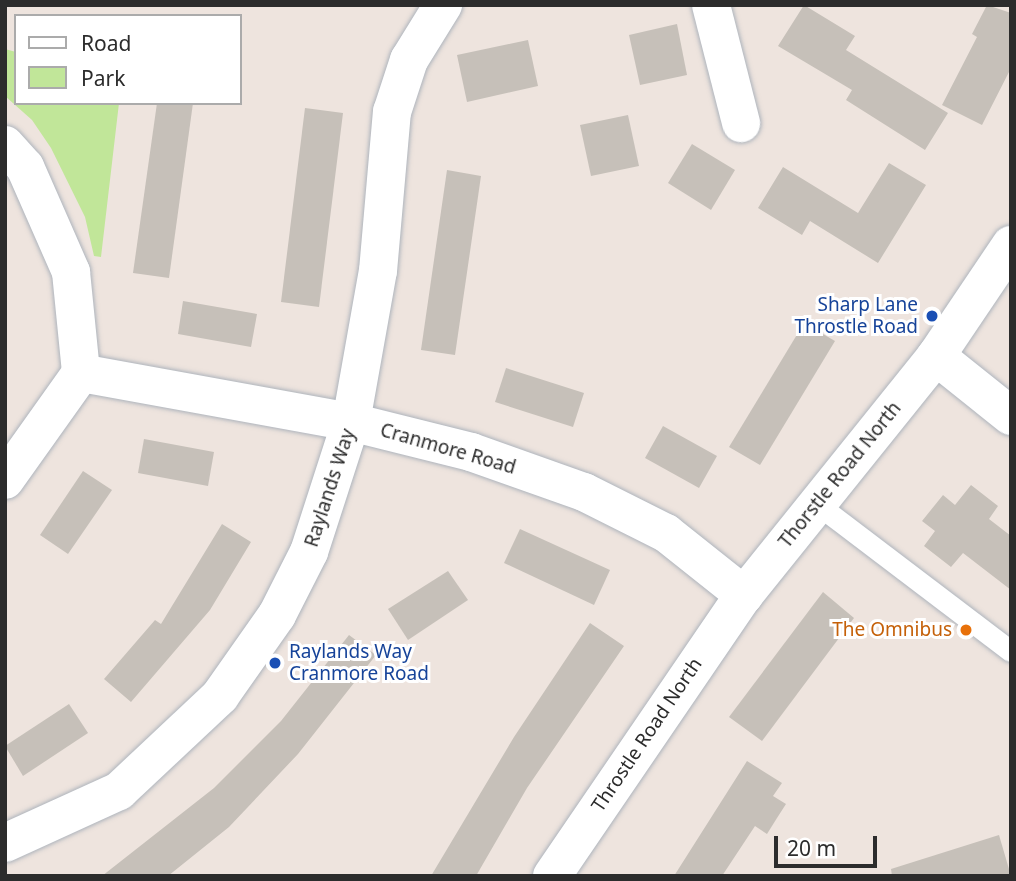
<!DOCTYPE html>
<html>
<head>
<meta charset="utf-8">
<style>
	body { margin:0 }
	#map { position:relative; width:1016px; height:881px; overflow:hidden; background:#eee4de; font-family:"Noto Sans",sans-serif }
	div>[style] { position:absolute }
	.green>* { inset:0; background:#c1e699 }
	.building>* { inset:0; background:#c6c0b9 }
	.roads { filter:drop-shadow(0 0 2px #aeb4bc) drop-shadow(0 0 2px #aeb4bc) }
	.service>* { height:21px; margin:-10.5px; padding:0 10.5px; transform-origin:10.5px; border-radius:10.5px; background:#fff }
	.minor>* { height:38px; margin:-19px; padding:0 19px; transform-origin:19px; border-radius:19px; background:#fff }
	.tertiary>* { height:38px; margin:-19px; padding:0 19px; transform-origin:19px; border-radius:19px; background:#fff }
	.dots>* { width:19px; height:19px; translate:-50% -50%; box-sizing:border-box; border:4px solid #fff; border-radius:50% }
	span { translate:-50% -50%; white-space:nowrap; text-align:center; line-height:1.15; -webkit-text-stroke:6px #fff; paint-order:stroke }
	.transit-label { font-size:19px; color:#164399 }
	.right { translate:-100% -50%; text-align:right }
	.left { translate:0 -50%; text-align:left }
	.street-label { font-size:19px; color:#2c2c2c }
	.food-label { font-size:19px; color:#c56008 }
	.frame { position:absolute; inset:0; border:7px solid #2c2c2c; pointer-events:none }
	.legend { position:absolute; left:14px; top:14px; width:228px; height:91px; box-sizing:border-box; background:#fff; border:2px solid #ababab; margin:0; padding:9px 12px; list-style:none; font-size:21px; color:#2c2c2c }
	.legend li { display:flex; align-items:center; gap:14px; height:35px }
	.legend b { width:35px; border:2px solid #ababab }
	.scale { position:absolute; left:774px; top:836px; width:103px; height:32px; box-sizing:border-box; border:4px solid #2c2c2c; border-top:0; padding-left:9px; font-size:21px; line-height:24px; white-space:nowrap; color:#2c2c2c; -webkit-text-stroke:5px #fff; paint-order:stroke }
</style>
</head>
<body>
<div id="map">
	<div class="green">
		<i style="clip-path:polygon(5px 49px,16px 52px,16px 103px,119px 103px,101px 257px,94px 256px,85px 217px,51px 148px,32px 120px,5px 96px)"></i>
	</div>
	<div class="building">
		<i style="clip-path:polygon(804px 5px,855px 36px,846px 50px,948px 113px,925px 150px,846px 100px,852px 90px,778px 46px)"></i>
		<i style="clip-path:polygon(987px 5px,1011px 13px,1011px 68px,982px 125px,942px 105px,977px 37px,972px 34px)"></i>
		<i style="clip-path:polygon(677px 24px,687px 75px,640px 85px,629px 35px)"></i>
		<i style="clip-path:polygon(528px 40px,538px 86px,467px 102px,457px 55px)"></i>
		<i style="clip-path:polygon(157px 103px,193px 103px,169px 278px,133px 273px)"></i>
		<i style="clip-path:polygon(305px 108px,343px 113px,319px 307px,281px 302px)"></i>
		<i style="clip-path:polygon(628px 115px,639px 166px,591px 176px,580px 125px)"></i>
		<i style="clip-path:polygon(692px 144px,735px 170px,711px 210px,668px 183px)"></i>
		<i style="clip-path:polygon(889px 163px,926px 185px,878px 263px,810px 221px,802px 235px,758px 208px,783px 167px,858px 213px)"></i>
		<i style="clip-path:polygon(447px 170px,481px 176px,455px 355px,421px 350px)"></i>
		<i style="clip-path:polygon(183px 301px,257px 314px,251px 347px,178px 334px)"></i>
		<i style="clip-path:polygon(804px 323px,835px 341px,760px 465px,729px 447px)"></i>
		<i style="clip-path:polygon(506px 368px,584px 393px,573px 427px,495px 402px)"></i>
		<i style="clip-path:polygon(663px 426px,717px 456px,699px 488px,645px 458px)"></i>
		<i style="clip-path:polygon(144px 439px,214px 452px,208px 486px,138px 473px)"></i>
		<i style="clip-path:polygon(83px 471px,112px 490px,68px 554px,40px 535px)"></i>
		<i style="clip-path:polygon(971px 485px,998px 506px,989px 519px,1011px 536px,1011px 590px,963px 553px,951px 567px,924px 546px,935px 531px,922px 521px,943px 495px,955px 505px)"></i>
		<i style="clip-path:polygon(222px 524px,251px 542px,210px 610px,131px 702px,104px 679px,155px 620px,161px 624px)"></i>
		<i style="clip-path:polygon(520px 529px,610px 570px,594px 605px,504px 563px)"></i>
		<i style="clip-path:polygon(448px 571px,468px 600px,408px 640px,388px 609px)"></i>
		<i style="clip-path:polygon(823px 592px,854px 618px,762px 741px,729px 717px)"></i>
		<i style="clip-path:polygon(590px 623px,624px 646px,527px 788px,476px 876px,431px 876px,514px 737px)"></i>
		<i style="clip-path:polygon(349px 635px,376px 655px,298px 754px,229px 827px,168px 876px,102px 876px,214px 788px,281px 721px)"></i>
		<i style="clip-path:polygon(69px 704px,88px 733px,23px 776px,5px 746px)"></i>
		<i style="clip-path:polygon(747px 761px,782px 783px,773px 796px,786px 804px,777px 818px,767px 834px,755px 826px,722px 876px,674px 876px)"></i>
		<i style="clip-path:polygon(999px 835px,1011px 876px,892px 876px,891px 869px)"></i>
	</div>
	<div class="roads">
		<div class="service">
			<i style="left:817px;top:504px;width:243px;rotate:37.2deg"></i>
		</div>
		<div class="minor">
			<i style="left:711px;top:5px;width:122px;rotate:75.7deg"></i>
			<i style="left:5px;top:145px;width:30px;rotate:48deg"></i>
			<i style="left:25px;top:167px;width:115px;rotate:66.3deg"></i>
			<i style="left:71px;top:272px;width:101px;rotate:84.3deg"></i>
			<i style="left:81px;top:373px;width:131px;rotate:125.4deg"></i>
			<i style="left:936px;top:356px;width:96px;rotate:38.7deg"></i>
			<i style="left:81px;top:373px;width:274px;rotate:10.3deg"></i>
			<i style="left:351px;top:422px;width:124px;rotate:14deg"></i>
			<i style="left:471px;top:452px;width:120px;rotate:19.5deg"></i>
			<i style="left:584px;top:492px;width:92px;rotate:26.6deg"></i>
			<i style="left:666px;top:533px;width:100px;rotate:38.5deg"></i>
			<i style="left:5px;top:843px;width:125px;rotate:-24.5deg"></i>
			<i style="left:119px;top:791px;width:139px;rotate:-43.2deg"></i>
			<i style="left:220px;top:696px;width:99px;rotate:-54.9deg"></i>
			<i style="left:277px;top:615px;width:71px;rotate:-63.1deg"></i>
			<i style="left:309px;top:552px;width:137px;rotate:-72.1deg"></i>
			<i style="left:351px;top:422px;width:153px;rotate:-79.9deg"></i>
			<i style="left:378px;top:271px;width:160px;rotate:-85deg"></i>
			<i style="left:392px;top:112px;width:55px;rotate:-71.9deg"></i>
			<i style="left:409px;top:60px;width:65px;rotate:-58.3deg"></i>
		</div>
		<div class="tertiary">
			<i style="left:552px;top:876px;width:340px;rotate:-55.7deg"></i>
			<i style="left:744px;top:595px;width:307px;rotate:-51.2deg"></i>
			<i style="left:936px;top:356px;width:134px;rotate:-56deg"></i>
		</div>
	</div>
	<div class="dots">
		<i style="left:932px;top:316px;background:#1a4fb4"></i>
		<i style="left:966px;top:630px;background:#e8710a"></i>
		<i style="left:275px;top:663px;background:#1a4fb4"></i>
	</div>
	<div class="transit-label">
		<span class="right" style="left:918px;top:316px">Sharp Lane<br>Throstle Road</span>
		<span class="left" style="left:289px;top:663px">Raylands Way<br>Cranmore Road</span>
	</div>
	<div class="street-label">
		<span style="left:448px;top:449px;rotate:16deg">Cranmore Road</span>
		<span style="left:840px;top:475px;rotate:-51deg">Thorstle Road North</span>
		<span style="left:330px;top:488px;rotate:-72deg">Raylands Way</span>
		<span style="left:647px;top:735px;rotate:-56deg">Throstle Road North</span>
	</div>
	<div class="food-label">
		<span class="right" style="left:952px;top:630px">The Omnibus</span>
	</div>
	<div class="frame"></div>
	<ul class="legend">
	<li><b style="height:9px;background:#fff"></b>Road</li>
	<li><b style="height:19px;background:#c1e699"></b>Park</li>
	</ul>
	<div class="scale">20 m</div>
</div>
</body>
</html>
